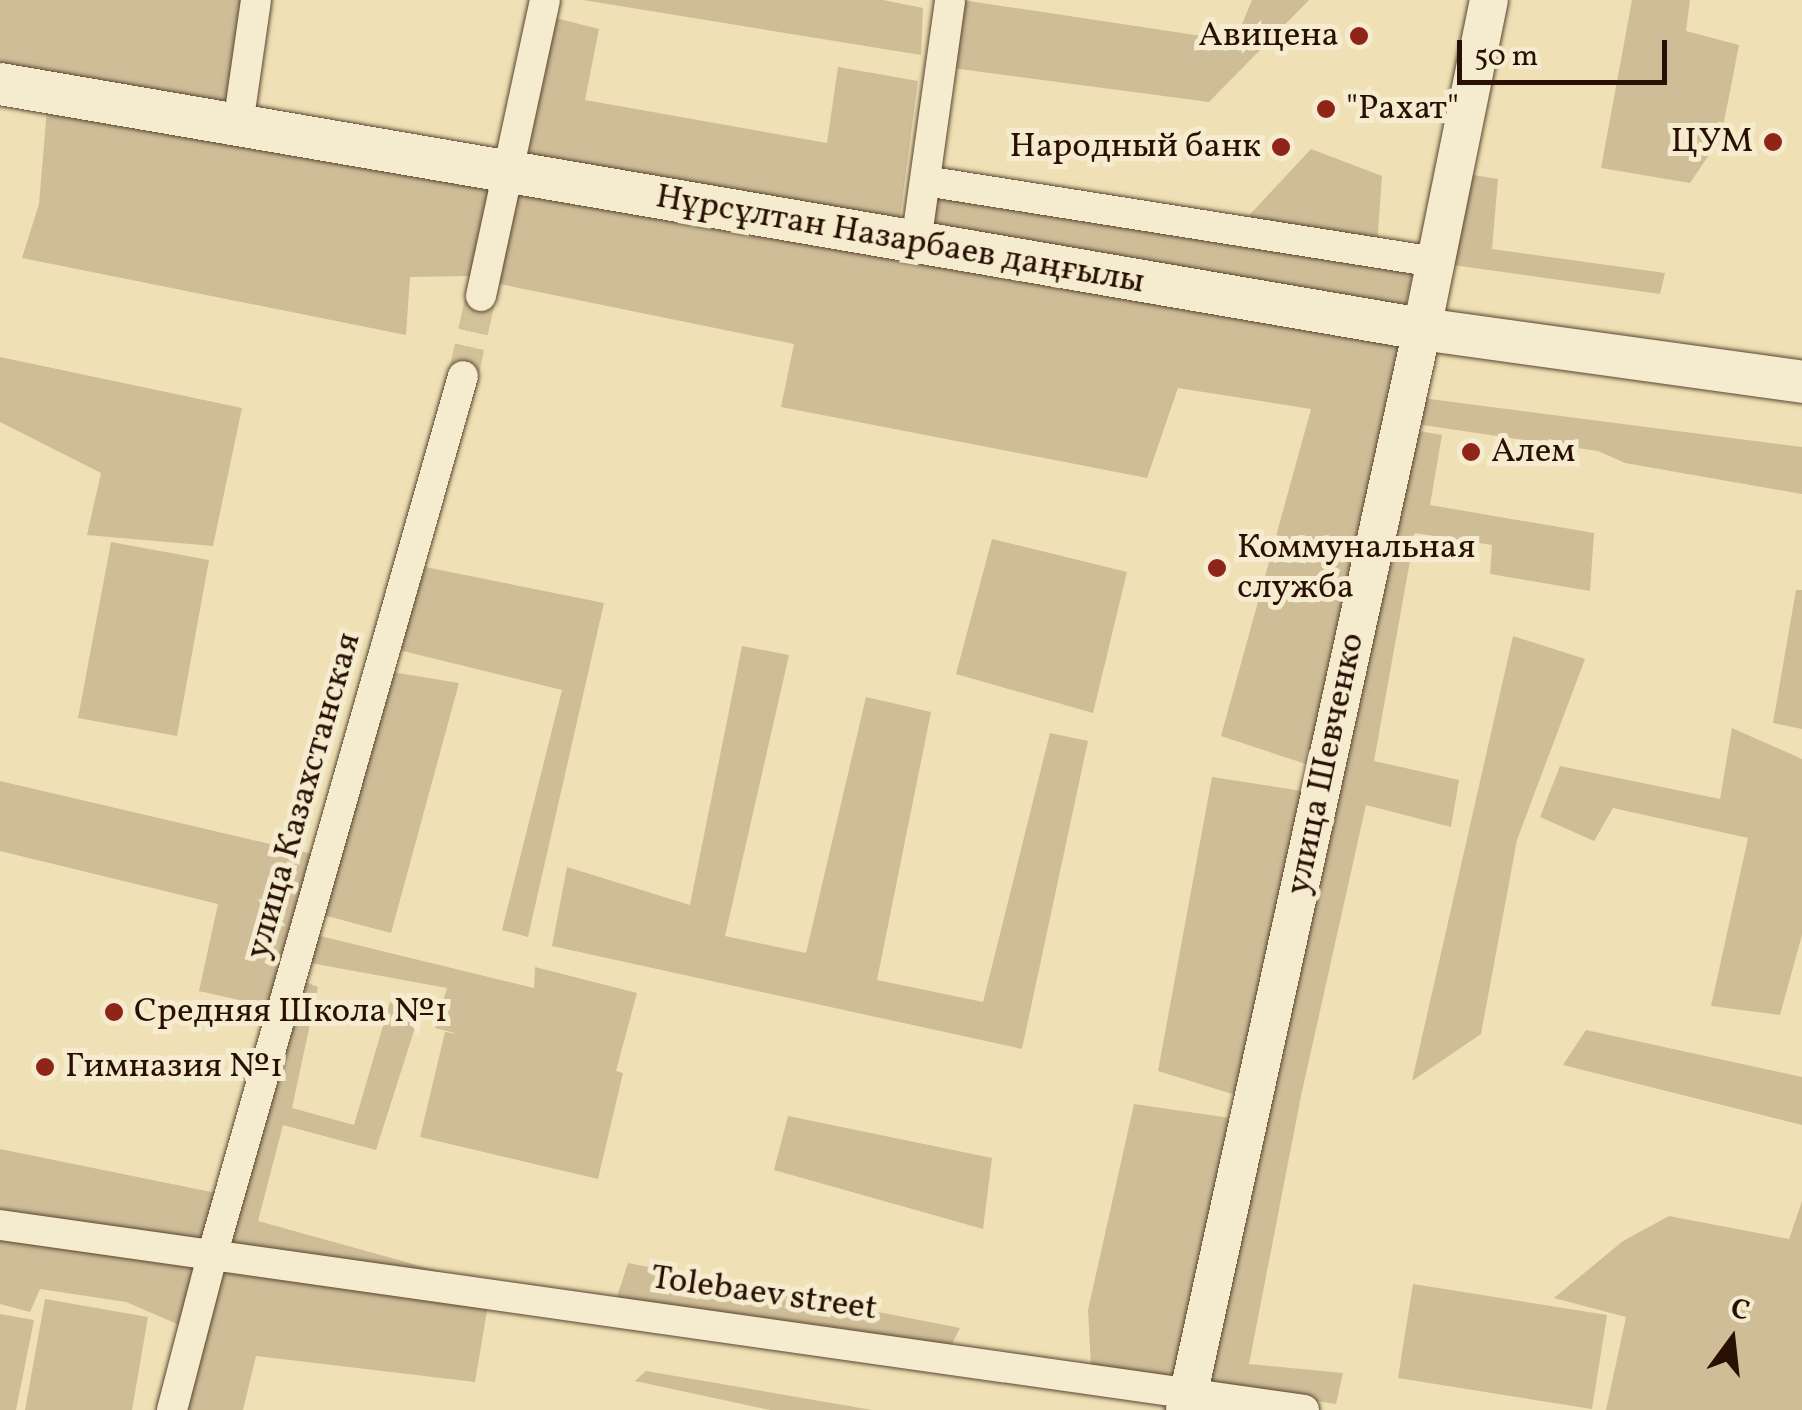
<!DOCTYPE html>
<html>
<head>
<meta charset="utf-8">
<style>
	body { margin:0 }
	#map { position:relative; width:1802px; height:1410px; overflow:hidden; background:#efe1b5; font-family:Vollkorn,serif }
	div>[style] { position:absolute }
	.green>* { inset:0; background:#cebd97 }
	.minor-tunnel>* { height:30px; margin-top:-15px; transform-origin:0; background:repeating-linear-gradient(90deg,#d1c29a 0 30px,transparent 0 45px) }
	.roads { filter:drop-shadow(0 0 2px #5b4430) drop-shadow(0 0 2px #5b4430) }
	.minor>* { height:30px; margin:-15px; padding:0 15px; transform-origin:15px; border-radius:15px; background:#f5eccf }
	.tertiary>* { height:38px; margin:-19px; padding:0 19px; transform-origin:19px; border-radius:19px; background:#f5eccf }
	.secondary>* { height:42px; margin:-21px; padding:0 21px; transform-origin:21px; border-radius:21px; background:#f5eccf }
	.dots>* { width:28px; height:28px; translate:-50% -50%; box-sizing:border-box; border:5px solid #f5eccf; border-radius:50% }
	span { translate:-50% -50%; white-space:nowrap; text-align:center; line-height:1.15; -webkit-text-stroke:10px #f5eccf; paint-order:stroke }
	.poi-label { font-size:35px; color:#2a1004 }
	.right { translate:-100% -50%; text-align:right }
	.left { translate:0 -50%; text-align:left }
	.street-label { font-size:35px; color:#2a1004 }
	.north { position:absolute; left:1682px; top:1290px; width:100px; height:100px; -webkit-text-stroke:8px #f5eccf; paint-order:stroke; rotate:15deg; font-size:28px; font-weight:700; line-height:40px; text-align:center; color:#2a1004 }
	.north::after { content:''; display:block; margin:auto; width:35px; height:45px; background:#2a1004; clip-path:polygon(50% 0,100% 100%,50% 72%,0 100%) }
	.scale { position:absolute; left:1457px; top:40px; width:210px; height:45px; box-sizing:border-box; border:5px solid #2a1004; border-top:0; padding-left:12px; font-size:30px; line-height:35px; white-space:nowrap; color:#2a1004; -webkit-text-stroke:8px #f5eccf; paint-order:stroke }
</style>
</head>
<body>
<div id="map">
	<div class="green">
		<i style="clip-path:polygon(0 0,244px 0,229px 113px,0 74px)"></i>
		<i style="clip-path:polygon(583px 0,883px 0,923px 8px,921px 55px)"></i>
		<i style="clip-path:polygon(962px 0,1235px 41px,1252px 0,1309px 0,1209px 102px,952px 68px)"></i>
		<i style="clip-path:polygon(1632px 0,1690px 0,1686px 31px,1739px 45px,1721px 137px,1690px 183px,1601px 168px)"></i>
		<i style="clip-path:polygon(551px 17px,599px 29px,585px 100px,827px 143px,838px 67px,918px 81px,899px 224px,527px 163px)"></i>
		<i style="clip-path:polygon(47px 109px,494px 190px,471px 276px,410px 277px,406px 335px,22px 258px,39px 204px)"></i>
		<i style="clip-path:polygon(1311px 149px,1382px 176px,1377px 245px,1243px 222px)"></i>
		<i style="clip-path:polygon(1467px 174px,1498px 179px,1492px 249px,1665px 273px,1660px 294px,1446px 264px)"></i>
		<i style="clip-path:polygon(520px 186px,1401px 343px,1312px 766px,1221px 736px,1311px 409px,1178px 388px,1147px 478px,781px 407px,794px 344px,495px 283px)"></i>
		<i style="clip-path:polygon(935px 189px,1414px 269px,1403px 315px,927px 239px)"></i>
		<i style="clip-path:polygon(0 357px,242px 408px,213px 546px,87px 535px,101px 473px,0 422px)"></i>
		<i style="clip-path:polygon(1414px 397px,1802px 447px,1802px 494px,1625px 463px,1598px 451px,1409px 423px)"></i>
		<i style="clip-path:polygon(1413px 430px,1442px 435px,1430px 505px,1594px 533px,1590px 591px,1490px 574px,1492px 545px,1415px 533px,1374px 761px,1459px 780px,1451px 827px,1366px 805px,1301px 1096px,1249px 1364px,1343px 1373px,1336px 1404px,1199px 1383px)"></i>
		<i style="clip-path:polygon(992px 539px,1127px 572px,1093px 713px,956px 674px)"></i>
		<i style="clip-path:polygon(111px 542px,209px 560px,177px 736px,78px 718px)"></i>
		<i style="clip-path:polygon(425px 567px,604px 603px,528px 937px,502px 930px,562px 690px,399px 650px)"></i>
		<i style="clip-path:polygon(1796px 590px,1802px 590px,1802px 729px,1773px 723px)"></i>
		<i style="clip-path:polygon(1513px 636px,1585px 659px,1517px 840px,1481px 1034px,1412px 1081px)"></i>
		<i style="clip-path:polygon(742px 646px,789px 655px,725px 936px,806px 953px,866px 697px,931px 712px,877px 980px,983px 1002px,1050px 733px,1088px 741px,1022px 1049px,552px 946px,567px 867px,690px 905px)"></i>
		<i style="clip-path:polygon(392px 672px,459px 683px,391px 933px,323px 915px)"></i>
		<i style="clip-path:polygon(1732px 728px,1802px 759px,1802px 935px,1780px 1015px,1711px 1006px,1748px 838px,1613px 808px,1594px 841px,1540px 817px,1560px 766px,1720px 799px)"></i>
		<i style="clip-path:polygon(1212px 777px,1302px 791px,1239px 1096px,1158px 1071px)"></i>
		<i style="clip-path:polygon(0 781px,317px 855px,270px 1007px,199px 991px,218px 904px,0 851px)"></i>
		<i style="clip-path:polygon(304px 932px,534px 988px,535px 967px,637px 993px,616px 1071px,623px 1073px,598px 1179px,420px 1137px,445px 1032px,459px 1034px,435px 1028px,447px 988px,305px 962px)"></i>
		<i style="clip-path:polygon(303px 981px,318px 987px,292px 1108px,354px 1125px,390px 1002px,420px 1012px,376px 1150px,283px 1125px,258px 1221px,478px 1282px,225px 1246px)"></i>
		<i style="clip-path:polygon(1586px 1030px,1802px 1077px,1802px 1125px,1563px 1065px)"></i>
		<i style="clip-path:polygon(1134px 1104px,1237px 1119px,1175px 1378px,1091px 1366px,1088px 1310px)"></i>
		<i style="clip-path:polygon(788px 1116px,992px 1158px,983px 1229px,774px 1170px)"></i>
		<i style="clip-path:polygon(0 1149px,221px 1194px,198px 1244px,0 1209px)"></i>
		<i style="clip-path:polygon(1802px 1201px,1802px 1410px,1606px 1410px,1626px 1317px,1554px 1298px,1623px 1241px,1669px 1216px,1789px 1239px)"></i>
		<i style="clip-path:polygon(0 1236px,200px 1266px,184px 1327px,126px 1302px,40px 1289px,30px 1312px,0 1304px)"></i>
		<i style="clip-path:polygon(628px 1263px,960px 1328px,950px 1348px,616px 1300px)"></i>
		<i style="clip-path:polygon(224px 1271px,488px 1305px,475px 1382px,256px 1356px,243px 1410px,186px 1410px)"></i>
		<i style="clip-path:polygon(1413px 1284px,1607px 1315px,1592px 1409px,1398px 1378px)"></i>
		<i style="clip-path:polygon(45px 1299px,148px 1317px,132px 1410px,25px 1410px)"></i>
		<i style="clip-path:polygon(0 1314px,34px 1320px,16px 1410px,0 1410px)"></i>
		<i style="clip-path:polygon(646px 1371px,872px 1410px,770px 1410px,635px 1381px)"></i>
	</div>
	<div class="minor-tunnel">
		<i style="left:463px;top:376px;width:82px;rotate:-77.3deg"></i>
	</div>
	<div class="roads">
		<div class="minor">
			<i style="left:238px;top:125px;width:126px;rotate:-81.8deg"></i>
			<i style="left:925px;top:181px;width:516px;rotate:9.02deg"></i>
			<i style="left:916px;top:243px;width:245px;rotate:-82deg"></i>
			<i style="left:481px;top:296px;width:303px;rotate:-77.8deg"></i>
			<i style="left:0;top:1225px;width:1317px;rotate:8.07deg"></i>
			<i style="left:172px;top:1410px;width:159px;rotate:-75.4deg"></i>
			<i style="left:212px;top:1256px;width:915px;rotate:-74.08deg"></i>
		</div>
		<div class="tertiary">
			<i style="left:1185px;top:1410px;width:1107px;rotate:-77.63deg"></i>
			<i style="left:1422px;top:329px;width:336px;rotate:-78.5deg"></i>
		</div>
		<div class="secondary">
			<i style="left:0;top:84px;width:1443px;rotate:9.78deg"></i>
			<i style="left:1422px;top:329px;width:384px;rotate:7.9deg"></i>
		</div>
	</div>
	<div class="dots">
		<i style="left:1359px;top:36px;background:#8f2418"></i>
		<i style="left:1326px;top:109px;background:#8f2418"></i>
		<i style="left:1773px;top:142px;background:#8f2418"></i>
		<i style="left:1281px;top:147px;background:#8f2418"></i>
		<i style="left:1471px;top:452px;background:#8f2418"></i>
		<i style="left:1217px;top:568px;background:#8f2418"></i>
		<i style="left:114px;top:1012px;background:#8f2418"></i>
		<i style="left:45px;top:1067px;background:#8f2418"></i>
	</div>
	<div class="poi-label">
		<span class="right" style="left:1339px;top:36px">Авицена</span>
		<span class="left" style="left:1346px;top:109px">"Рахат"</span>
		<span class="right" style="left:1753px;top:142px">ЦУМ</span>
		<span class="right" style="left:1261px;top:147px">Народный банк</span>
		<span class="left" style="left:1491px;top:452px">Алем</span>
		<span class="left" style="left:1237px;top:568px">Коммунальная<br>служба</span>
		<span class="left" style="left:134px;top:1012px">Средняя Школа №1</span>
		<span class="left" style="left:65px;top:1067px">Гимназия №1</span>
	</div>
	<div class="street-label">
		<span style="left:900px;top:240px;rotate:10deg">Нұрсұлтан Назарбаев даңғылы</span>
		<span style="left:1326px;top:764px;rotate:-78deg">улица Шевченко</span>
		<span style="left:304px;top:796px;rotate:-74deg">улица Казахстанская</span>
		<span style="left:764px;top:1294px;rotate:8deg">Tolebaev street</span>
	</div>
	<div class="north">С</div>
	<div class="scale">50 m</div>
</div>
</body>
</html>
